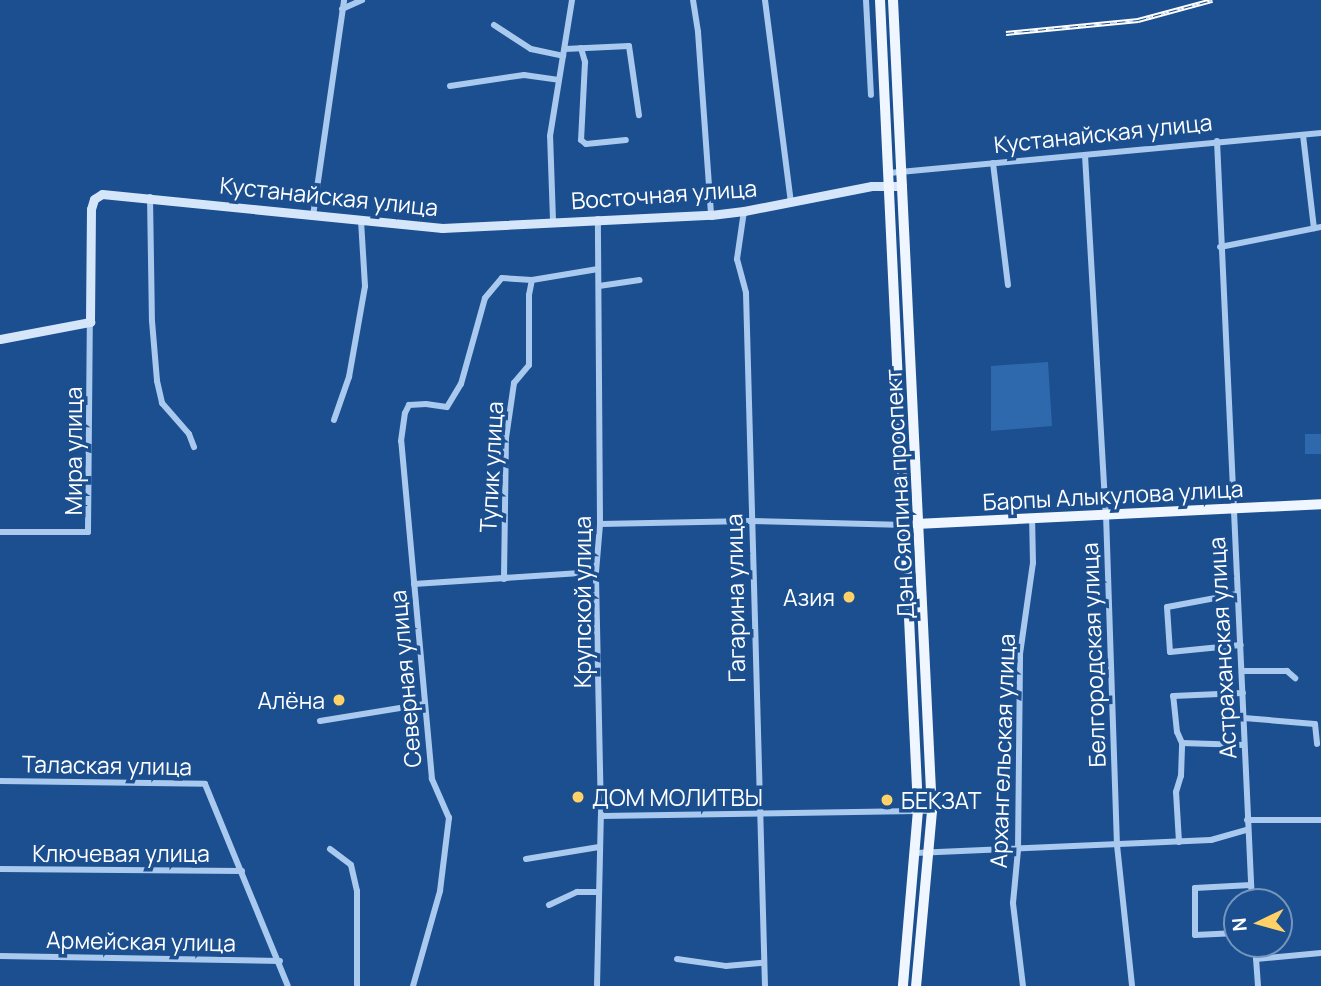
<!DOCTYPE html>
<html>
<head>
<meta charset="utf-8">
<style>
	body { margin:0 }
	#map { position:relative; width:1321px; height:986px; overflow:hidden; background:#1b4f8f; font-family:Manrope,sans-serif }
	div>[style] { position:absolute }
	.green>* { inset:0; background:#2e69ad }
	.street>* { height:6px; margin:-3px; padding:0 3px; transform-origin:3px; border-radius:3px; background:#a9c9ee }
	.secondary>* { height:9px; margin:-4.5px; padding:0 4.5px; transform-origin:4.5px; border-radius:4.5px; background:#d6e6fa }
	.primary>* { height:10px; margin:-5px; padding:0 5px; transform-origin:5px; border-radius:5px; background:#f0f6ff }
	.rail>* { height:5px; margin-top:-2.5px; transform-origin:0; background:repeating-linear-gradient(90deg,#1b4f8f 0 8px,#fff 0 16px); box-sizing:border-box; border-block:2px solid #fff }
	.dots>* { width:19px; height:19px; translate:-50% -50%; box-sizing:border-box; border:4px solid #1b4f8f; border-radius:50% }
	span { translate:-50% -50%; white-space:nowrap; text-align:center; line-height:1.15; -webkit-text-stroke:7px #1b4f8f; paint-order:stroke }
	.street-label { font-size:23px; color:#fff }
	.poi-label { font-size:23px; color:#fff }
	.right { translate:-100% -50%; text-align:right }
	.left { translate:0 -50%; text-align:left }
	.north { position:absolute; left:1223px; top:888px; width:70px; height:70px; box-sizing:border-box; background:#1b4f8f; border:2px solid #7695bc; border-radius:50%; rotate:265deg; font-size:19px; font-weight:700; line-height:28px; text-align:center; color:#fff }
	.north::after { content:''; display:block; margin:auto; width:24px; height:32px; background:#ffd166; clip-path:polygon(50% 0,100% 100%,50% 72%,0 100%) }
</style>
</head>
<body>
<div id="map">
	<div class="green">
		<i style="clip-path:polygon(1048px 362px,1052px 426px,991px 431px,991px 366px)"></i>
		<i style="clip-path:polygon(1305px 434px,1321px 434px,1321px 454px,1305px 454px)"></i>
	</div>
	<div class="street">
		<i style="left:693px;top:0;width:32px;rotate:81deg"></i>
		<i style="left:698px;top:32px;width:183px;rotate:85.9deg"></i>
		<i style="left:765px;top:0;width:204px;rotate:82.7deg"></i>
		<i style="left:866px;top:0;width:95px;rotate:87deg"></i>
		<i style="left:342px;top:9px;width:22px;rotate:-24deg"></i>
		<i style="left:494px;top:25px;width:44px;rotate:33deg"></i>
		<i style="left:531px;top:49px;width:33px;rotate:12deg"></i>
		<i style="left:581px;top:48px;width:15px;rotate:74deg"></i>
		<i style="left:585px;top:62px;width:78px;rotate:92.9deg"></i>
		<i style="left:581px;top:140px;width:6px;rotate:39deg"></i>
		<i style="left:586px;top:144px;width:40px;rotate:-5.7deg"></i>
		<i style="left:565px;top:49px;width:64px;rotate:-2.7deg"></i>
		<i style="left:629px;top:46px;width:70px;rotate:81.8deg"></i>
		<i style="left:450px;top:86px;width:75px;rotate:-8.5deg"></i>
		<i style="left:524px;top:75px;width:35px;rotate:8deg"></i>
		<i style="left:1303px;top:135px;width:94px;rotate:83.3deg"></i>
		<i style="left:1217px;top:141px;width:762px;rotate:87.37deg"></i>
		<i style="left:1085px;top:155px;width:360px;rotate:86.7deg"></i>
		<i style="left:1106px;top:514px;width:331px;rotate:88.1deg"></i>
		<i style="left:1117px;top:845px;width:142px;rotate:83.9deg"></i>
		<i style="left:993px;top:163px;width:123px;rotate:83deg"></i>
		<i style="left:889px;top:173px;width:434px;rotate:-5.3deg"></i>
		<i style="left:150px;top:197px;width:124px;rotate:89.1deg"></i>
		<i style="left:152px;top:321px;width:60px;rotate:85.2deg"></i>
		<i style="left:157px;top:381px;width:23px;rotate:77deg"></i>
		<i style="left:162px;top:403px;width:41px;rotate:48.9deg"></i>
		<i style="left:189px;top:434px;width:14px;rotate:69deg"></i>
		<i style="left:744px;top:211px;width:49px;rotate:98.3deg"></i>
		<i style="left:737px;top:259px;width:35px;rotate:75deg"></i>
		<i style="left:746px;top:293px;width:693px;rotate:88.43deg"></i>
		<i style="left:313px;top:216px;width:218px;rotate:-81.8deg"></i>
		<i style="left:553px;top:220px;width:84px;rotate:-92deg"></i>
		<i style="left:550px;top:136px;width:138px;rotate:-80.8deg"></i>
		<i style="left:1220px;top:247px;width:103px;rotate:-11.2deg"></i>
		<i style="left:599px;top:286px;width:41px;rotate:-8.3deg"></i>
		<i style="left:334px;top:420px;width:46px;rotate:-70.8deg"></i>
		<i style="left:349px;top:377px;width:92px;rotate:-80deg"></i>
		<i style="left:365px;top:286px;width:66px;rotate:-93.5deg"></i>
		<i style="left:600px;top:524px;width:150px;rotate:-1.1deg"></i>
		<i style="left:750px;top:521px;width:156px;rotate:1.5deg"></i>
		<i style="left:0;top:532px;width:88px"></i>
		<i style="left:88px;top:532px;width:210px;rotate:-89.5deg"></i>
		<i style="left:504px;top:579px;width:141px;rotate:-89.2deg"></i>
		<i style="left:506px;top:438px;width:56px;rotate:-81.7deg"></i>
		<i style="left:514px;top:383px;width:23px;rotate:-50deg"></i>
		<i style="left:529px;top:365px;width:70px;rotate:-90deg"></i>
		<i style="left:529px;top:295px;width:15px;rotate:-79deg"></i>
		<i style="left:414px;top:584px;width:182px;rotate:-3.8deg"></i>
		<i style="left:1237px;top:594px;width:71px;rotate:169.5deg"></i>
		<i style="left:1167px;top:607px;width:45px;rotate:86.2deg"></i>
		<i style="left:1170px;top:652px;width:71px;rotate:-5.6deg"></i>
		<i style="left:1242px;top:671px;width:45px"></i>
		<i style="left:1287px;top:671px;width:11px;rotate:41deg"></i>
		<i style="left:1244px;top:718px;width:71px;rotate:4.8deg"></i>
		<i style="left:1315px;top:724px;width:20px;rotate:84deg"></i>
		<i style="left:320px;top:721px;width:106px;rotate:-9.2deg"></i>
		<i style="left:1182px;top:743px;width:12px;rotate:-114deg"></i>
		<i style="left:1177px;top:732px;width:36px;rotate:-96deg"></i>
		<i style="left:1173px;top:696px;width:70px;rotate:-2.5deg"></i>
		<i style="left:0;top:781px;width:205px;rotate:0.8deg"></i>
		<i style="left:205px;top:784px;width:218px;rotate:67.7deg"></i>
		<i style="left:601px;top:816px;width:331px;rotate:-0.9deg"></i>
		<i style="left:1247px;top:820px;width:74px"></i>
		<i style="left:1179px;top:842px;width:50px;rotate:-93.4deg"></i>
		<i style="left:1176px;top:792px;width:17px;rotate:-73deg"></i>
		<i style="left:1181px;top:776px;width:33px;rotate:-88deg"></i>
		<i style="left:1182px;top:743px;width:62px;rotate:1.8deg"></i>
		<i style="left:330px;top:849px;width:26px;rotate:37deg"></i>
		<i style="left:351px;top:865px;width:27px;rotate:77deg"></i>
		<i style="left:357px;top:891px;width:95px;rotate:90deg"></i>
		<i style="left:915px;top:853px;width:296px;rotate:-2.5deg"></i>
		<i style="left:1211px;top:840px;width:37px;rotate:-16deg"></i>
		<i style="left:526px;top:859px;width:74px;rotate:-9.3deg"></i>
		<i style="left:0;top:869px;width:242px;rotate:0.5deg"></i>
		<i style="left:549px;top:905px;width:31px;rotate:-25deg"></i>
		<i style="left:577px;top:892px;width:22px"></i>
		<i style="left:1237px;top:933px;width:42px;rotate:177.3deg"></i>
		<i style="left:1195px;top:935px;width:47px;rotate:-90deg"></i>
		<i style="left:1195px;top:888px;width:56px;rotate:-3.1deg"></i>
		<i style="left:1255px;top:944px;width:42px;rotate:85.9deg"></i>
		<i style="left:0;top:956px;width:280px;rotate:1deg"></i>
		<i style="left:677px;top:959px;width:49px;rotate:8.1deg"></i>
		<i style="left:726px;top:966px;width:37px;rotate:-5deg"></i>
		<i style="left:1256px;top:959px;width:65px;rotate:-5.3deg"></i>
		<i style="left:413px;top:986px;width:99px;rotate:-74.1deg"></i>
		<i style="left:440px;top:891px;width:74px;rotate:-83deg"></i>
		<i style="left:449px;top:818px;width:43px;rotate:-113.6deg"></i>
		<i style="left:432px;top:779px;width:339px;rotate:-95.2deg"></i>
		<i style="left:401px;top:441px;width:28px;rotate:-82deg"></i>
		<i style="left:405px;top:413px;width:9px;rotate:-63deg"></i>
		<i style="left:409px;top:405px;width:17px;rotate:-3deg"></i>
		<i style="left:426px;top:404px;width:21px;rotate:8deg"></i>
		<i style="left:447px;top:407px;width:27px;rotate:-59deg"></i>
		<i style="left:461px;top:384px;width:89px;rotate:-74.4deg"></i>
		<i style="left:485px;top:298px;width:26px;rotate:-50deg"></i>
		<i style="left:502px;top:278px;width:30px;rotate:4deg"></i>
		<i style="left:532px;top:280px;width:67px;rotate:-9.5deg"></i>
		<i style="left:597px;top:986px;width:170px;rotate:-88.7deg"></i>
		<i style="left:601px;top:816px;width:244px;rotate:-91.2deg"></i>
		<i style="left:596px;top:572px;width:48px;rotate:-85.2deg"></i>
		<i style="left:600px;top:524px;width:305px;rotate:-90.4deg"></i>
		<i style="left:1023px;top:986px;width:84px;rotate:-96.9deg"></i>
		<i style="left:1013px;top:903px;width:53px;rotate:-84.6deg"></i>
		<i style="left:1018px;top:850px;width:196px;rotate:-89.4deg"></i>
		<i style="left:1020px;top:654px;width:92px;rotate:-81.9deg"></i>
		<i style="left:1033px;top:563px;width:46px;rotate:-91.2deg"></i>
	</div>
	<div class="secondary">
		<i style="left:0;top:339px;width:92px;rotate:-10.7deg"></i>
		<i style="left:90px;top:322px;width:113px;rotate:-89.5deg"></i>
		<i style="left:91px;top:209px;width:10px;rotate:-73deg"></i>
		<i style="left:94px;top:199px;width:9px;rotate:-32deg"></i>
		<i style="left:102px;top:194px;width:342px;rotate:5.7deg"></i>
		<i style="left:442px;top:228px;width:269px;rotate:-2.8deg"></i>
		<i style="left:711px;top:215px;width:33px;rotate:-7deg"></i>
		<i style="left:744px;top:211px;width:130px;rotate:-11.1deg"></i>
		<i style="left:872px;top:186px;width:30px"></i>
	</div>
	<div class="primary">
		<i style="left:880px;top:0;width:811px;rotate:87.31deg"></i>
		<i style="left:918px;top:810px;width:177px;rotate:94.9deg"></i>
		<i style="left:893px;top:0;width:812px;rotate:87.25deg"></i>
		<i style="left:932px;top:811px;width:176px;rotate:95.2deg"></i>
		<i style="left:916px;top:524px;width:405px;rotate:-2.8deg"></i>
	</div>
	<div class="rail">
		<i style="left:1006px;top:33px;width:133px;rotate:-5.6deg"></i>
		<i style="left:1138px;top:20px;width:77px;rotate:-15.1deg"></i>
	</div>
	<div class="dots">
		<i style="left:849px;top:597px;background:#ffd166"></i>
		<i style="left:339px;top:700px;background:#ffd166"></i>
		<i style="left:578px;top:797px;background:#ffd166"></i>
		<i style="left:887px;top:800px;background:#ffd166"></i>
	</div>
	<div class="street-label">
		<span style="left:1103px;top:133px;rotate:-6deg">Кустанайская улица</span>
		<span style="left:664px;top:194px;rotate:-4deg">Восточная улица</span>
		<span style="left:329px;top:196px;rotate:6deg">Кустанайская улица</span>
		<span style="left:73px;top:451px;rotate:-90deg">Мира улица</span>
		<span style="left:491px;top:467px;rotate:-87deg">Тупик улица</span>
		<span style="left:899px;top:494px;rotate:-93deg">Дэн Сяопина проспект</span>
		<span style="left:1113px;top:495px;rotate:-3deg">Барпы Алыкулова улица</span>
		<span style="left:735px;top:598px;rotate:-91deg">Гагарина улица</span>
		<span style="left:582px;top:602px;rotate:-90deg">Крупской улица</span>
		<span style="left:1222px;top:648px;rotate:-93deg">Астраханская улица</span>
		<span style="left:1093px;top:655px;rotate:-92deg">Белгородская улица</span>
		<span style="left:405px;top:679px;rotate:-95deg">Северная улица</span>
		<span style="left:1002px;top:751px;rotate:-88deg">Архангельская улица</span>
		<span style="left:107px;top:765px;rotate:1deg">Талаская улица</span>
		<span style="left:121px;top:853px">Ключевая улица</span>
		<span style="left:141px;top:941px;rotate:1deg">Армейская улица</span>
	</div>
	<div class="poi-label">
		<span class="right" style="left:835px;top:597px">Азия</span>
		<span class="right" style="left:325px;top:700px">Алёна</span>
		<span class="left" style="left:592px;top:797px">ДОМ МОЛИТВЫ</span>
		<span class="left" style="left:901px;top:800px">БЕКЗАТ</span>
	</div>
	<div class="north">N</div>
</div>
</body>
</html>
